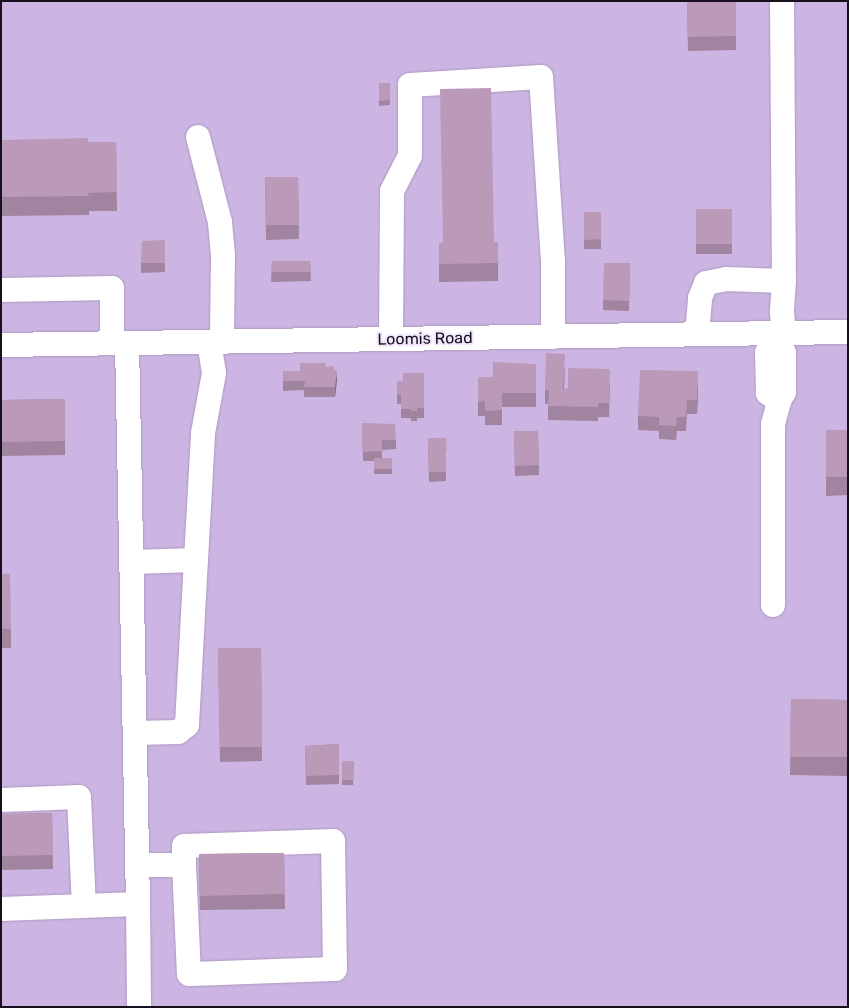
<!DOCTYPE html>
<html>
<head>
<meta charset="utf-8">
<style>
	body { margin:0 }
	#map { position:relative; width:849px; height:1008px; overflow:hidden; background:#d7c2ea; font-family:Rubik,sans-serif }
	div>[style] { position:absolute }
	.built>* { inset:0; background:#cdb5e3 }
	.roads { filter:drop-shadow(0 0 1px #ad99c0) drop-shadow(0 0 1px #ad99c0) }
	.minor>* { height:24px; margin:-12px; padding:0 12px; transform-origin:12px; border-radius:12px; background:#fff }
	.wall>* { inset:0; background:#a1849f }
	.shaded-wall>* { inset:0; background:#836b82 }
	.building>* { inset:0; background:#bb99b9 }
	span { translate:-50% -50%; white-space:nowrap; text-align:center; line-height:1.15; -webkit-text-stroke:4.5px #f2e8fc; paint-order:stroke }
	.street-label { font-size:16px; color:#170f1d }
	.frame { position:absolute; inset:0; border:2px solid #170f1d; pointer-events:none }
</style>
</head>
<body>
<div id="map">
	<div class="built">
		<i style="clip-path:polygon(1px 1px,848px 1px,848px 1007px,1px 1007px)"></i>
	</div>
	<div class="roads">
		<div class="minor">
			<i style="left:782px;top:1px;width:280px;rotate:89.6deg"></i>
			<i style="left:784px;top:281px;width:31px;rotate:94deg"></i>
			<i style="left:782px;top:312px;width:21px;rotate:85deg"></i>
			<i style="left:198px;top:137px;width:88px;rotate:75.5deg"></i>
			<i style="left:220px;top:222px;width:32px;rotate:85deg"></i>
			<i style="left:223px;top:254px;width:88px;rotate:90.7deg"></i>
			<i style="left:1px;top:290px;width:111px;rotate:-1deg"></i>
			<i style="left:112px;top:288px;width:55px;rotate:90deg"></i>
			<i style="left:774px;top:333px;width:22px;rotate:63deg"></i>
			<i style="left:784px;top:353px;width:39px;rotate:90deg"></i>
			<i style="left:784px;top:392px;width:10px;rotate:119deg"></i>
			<i style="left:779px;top:401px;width:14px;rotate:-144deg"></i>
			<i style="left:768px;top:393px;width:40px;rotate:-91.4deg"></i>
			<i style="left:767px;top:353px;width:21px;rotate:-71deg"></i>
			<i style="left:697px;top:334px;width:36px;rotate:-85deg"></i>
			<i style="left:700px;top:298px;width:16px;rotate:-68deg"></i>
			<i style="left:706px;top:283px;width:20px;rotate:-11deg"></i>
			<i style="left:726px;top:279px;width:58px;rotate:2deg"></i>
			<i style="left:391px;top:339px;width:148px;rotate:-89.6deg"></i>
			<i style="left:392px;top:191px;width:39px;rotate:-63deg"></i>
			<i style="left:410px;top:156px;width:71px;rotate:-90deg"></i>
			<i style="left:410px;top:85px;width:131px;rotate:-3.5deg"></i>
			<i style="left:541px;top:77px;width:184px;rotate:86.3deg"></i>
			<i style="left:553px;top:261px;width:76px;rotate:90deg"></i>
			<i style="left:1px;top:345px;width:847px;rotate:-0.88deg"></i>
			<i style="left:132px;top:562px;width:64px;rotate:-1.8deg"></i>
			<i style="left:196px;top:560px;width:127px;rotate:-86.8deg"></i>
			<i style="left:203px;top:433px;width:61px;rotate:-79.6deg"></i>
			<i style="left:214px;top:373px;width:31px;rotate:-99deg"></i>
			<i style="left:773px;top:605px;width:181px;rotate:-90deg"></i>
			<i style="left:773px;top:424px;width:24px;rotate:-75deg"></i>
			<i style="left:135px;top:733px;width:43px;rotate:-1.3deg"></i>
			<i style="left:178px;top:732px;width:11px;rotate:-38deg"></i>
			<i style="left:187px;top:725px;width:165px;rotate:-86.9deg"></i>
			<i style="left:1px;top:800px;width:78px;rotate:-2.2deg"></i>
			<i style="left:79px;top:797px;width:109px;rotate:87.4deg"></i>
			<i style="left:138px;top:865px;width:46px"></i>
			<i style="left:184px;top:865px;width:109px;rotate:87.4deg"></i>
			<i style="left:189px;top:974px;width:146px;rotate:-2deg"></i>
			<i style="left:335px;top:969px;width:128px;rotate:-90.9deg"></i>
			<i style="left:333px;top:841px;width:149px;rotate:178.1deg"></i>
			<i style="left:184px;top:846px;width:19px;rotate:90deg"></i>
			<i style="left:138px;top:904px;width:103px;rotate:89.4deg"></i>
			<i style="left:1px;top:909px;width:137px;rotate:-2.1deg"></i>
			<i style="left:138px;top:904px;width:561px;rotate:-91.12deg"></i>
		</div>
	</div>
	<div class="wall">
		<i style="clip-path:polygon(687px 1px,736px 1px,736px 50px,688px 51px)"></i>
		<i style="clip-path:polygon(379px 83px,390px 100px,390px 105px,379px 106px)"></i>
		<i style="clip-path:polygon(1px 140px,88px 142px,116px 142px,117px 211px,89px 211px,89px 215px,1px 216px)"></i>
		<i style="clip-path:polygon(265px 177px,298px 177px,299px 239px,266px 240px)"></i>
		<i style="clip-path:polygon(696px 209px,732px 209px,732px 254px,696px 254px)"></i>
		<i style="clip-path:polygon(584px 212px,601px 212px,601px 249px,584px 249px)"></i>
		<i style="clip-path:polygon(165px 240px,165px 272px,141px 273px,141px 263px)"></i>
		<i style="clip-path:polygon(494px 242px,498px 242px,498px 281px,439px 282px,439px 243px)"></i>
		<i style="clip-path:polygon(272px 261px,310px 261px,311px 281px,271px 282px)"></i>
		<i style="clip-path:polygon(630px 263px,629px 311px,603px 310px,603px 300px)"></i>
		<i style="clip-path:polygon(536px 364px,536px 407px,502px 407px,502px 425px,485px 425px,485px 416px,478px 416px,478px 377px,493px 377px)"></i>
		<i style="clip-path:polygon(326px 367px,334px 370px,337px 380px,335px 397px,304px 397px,304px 390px,283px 391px,283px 371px,300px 371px)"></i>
		<i style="clip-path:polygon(565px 368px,564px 389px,610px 384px,609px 417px,598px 417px,598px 421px,548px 420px,548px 404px,545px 404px,545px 390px)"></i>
		<i style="clip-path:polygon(424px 373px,424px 418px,417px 418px,417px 421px,411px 421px,411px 418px,401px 418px,401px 404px,397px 404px,397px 381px,403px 381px)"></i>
		<i style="clip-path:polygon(698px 386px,697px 414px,687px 414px,686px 431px,677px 431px,676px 440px,659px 439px,659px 431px,638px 430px,638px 416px)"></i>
		<i style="clip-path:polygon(65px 399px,65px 455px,1px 456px,1px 400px)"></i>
		<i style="clip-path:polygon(362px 423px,396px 440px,396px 449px,382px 450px,382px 458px,392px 469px,392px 474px,374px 474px,374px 461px,363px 461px)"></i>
		<i style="clip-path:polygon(826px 430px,848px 430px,848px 495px,826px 496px)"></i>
		<i style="clip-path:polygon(514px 431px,538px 431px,539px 475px,515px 476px)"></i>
		<i style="clip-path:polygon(428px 438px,446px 438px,446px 481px,429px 482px)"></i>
		<i style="clip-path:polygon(1px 574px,11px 629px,11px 648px,1px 648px)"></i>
		<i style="clip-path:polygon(218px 648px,261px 648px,262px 761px,220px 762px)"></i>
		<i style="clip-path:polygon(791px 699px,848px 700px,848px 776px,790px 775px)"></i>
		<i style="clip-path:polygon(339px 744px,339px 784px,306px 785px,305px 746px)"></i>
		<i style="clip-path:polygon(342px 761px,354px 761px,353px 785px,342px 785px)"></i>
		<i style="clip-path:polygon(52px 813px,53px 869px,1px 870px,1px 814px)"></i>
		<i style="clip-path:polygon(284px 853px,285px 909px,200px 910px,199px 854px)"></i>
	</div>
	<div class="shaded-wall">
		<i style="clip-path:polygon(337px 370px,337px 380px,335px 397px,335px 387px)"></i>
		<i style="clip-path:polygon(698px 371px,698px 386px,697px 414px,697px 400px)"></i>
	</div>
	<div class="building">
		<i style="clip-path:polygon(687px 1px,736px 1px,736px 36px,688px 37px)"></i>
		<i style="clip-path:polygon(379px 83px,390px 83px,390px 100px,379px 101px)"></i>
		<i style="clip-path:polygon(491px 88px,494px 242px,498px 242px,498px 263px,439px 264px,439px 243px,443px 243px,440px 89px)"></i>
		<i style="clip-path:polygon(88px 138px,88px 142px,116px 142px,117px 192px,88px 193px,89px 196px,1px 197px,1px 140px)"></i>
		<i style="clip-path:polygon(265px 177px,298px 177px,299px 225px,266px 225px)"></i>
		<i style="clip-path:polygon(696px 209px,732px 209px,732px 244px,696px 244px)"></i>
		<i style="clip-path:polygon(584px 212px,601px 212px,601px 239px,584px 240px)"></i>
		<i style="clip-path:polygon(165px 240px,165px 263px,141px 263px,142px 241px)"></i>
		<i style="clip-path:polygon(272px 261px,310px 261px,311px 272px,271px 272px)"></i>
		<i style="clip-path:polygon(604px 263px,630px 263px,629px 301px,603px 300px)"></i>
		<i style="clip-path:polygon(546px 353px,565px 354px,563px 389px,568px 389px,568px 368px,610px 369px,609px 403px,598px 403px,598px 407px,548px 406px,549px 390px,545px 390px)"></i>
		<i style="clip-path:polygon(493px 362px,536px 364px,536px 393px,502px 393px,502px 410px,485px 411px,485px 401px,478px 402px,478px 377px,493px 377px)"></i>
		<i style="clip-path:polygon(300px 363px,325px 363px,327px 370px,337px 370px,335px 387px,304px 387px,305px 381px,283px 381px,283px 371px,300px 371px)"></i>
		<i style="clip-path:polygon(334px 366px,334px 370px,327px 370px,326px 367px)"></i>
		<i style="clip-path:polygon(640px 370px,698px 371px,697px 400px,687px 400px,686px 417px,677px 417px,676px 426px,659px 425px,659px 417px,638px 416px)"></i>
		<i style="clip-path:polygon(403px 373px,424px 373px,424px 408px,417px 408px,417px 411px,411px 411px,411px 409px,401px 409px,401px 394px,397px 394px,397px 381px,403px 381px)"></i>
		<i style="clip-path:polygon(65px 399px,65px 441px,1px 442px,1px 400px)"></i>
		<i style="clip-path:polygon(362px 423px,395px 424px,396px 440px,382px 440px,382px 451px,363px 452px)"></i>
		<i style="clip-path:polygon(826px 430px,848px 430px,848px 477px,826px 477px)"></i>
		<i style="clip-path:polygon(514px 431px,538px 431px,539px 465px,515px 466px)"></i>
		<i style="clip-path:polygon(428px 438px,446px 438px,447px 451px,446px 450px,429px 449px,428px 451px)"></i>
		<i style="clip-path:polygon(429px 449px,446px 450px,446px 472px,429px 472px)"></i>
		<i style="clip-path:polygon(374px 458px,392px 458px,392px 469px,374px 469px)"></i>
		<i style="clip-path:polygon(1px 574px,10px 574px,11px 629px,1px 629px)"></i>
		<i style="clip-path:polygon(218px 648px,261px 648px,262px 747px,220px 747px)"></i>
		<i style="clip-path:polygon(791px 699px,848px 700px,848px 757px,790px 757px)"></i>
		<i style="clip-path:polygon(339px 744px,339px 775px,306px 776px,305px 746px)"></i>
		<i style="clip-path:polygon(342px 761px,354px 761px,353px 780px,342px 780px)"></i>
		<i style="clip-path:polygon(52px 813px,53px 855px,1px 856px,1px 814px)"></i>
		<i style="clip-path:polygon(284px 853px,285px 894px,200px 896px,199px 854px)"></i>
	</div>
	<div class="street-label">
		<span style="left:425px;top:339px;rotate:-1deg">Loomis Road</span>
	</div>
	<div class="frame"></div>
</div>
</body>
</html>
